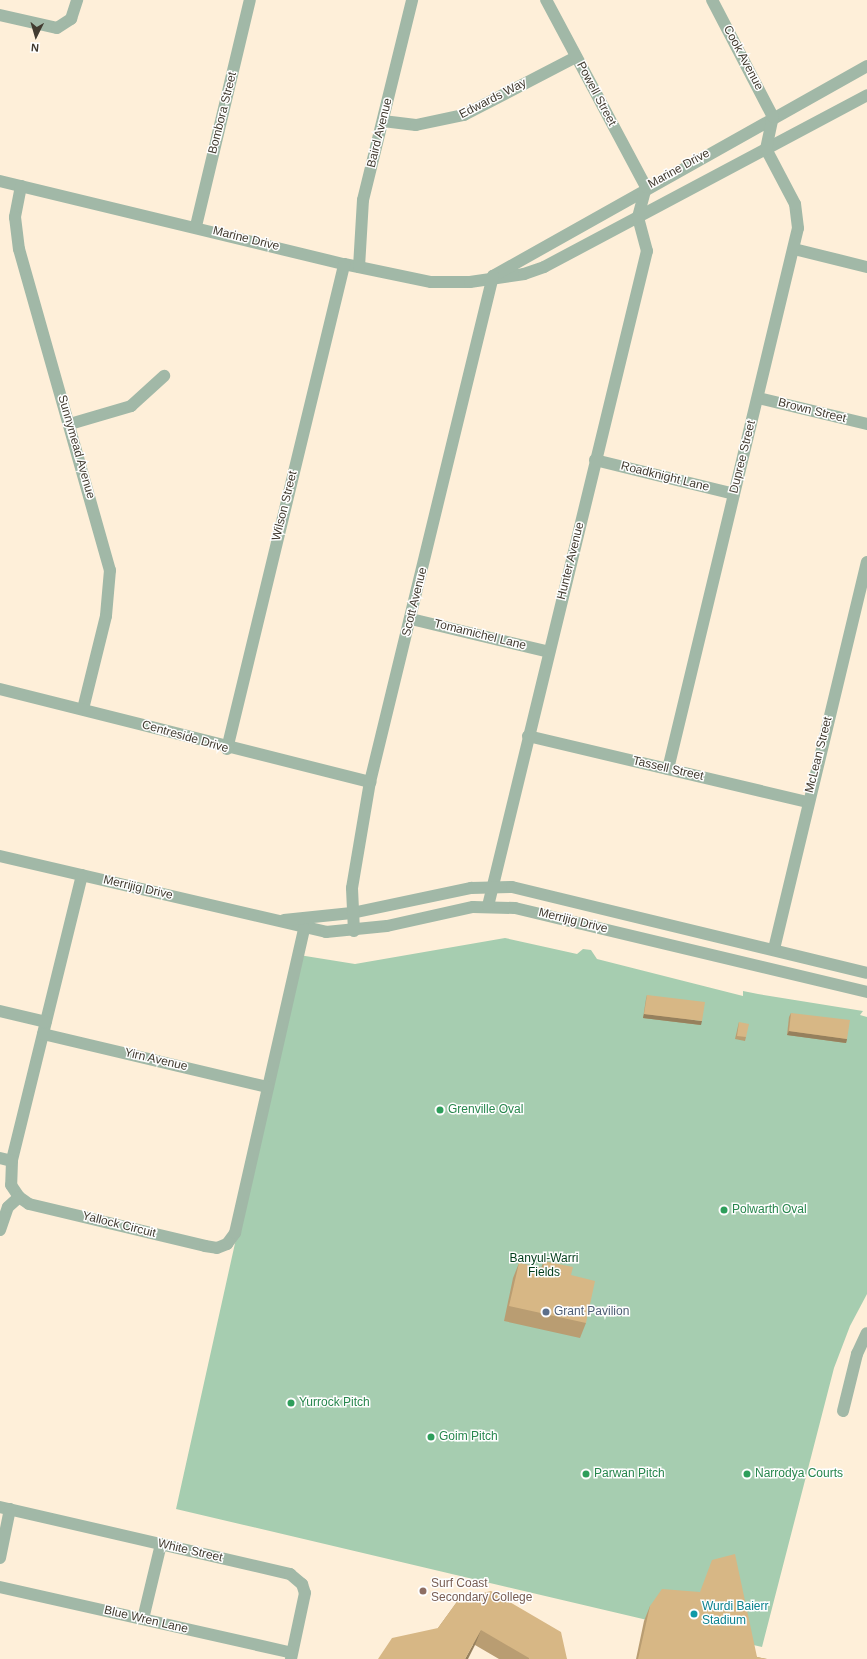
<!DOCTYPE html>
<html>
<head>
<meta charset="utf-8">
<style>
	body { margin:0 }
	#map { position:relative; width:867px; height:1659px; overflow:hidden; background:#feefd9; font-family:Helvetica,sans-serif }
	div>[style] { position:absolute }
	.green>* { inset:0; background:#a6cdb0 }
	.minor>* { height:12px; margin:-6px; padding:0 6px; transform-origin:6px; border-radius:6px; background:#a1b8a7 }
	.wall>* { inset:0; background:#b99d72 }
	.shaded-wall>* { inset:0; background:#96805d }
	.building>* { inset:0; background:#d7b785 }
	.dots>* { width:11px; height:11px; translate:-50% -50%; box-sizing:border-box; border:2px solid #fefefe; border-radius:50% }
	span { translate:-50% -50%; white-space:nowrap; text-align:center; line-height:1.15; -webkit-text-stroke:3px #fefefe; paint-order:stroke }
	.street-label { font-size:12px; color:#423b30 }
	.leisure-label { font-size:12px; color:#27864d }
	.left { translate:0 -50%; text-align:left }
	.park-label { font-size:12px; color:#003d1a }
	.service-label { font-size:12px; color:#4e5e75 }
	.education-label { font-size:12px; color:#785e54 }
	.culture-label { font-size:12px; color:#0d838f }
	.north { position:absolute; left:16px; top:16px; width:40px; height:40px; -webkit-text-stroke:3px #fefefe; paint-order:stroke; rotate:185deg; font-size:11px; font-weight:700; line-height:16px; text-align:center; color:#423b30 }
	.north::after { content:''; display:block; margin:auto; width:14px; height:18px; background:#423b30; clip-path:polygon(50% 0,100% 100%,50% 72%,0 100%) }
</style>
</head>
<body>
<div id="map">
	<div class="green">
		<i style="clip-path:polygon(505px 938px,577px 954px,583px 949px,591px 950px,597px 959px,743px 996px,743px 991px,758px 994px,863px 1011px,860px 1015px,867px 1017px,867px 1294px,850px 1326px,834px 1368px,762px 1647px,176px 1509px,299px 955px,355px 964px)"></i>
	</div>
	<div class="minor">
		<i style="left:0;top:15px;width:58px;rotate:12.8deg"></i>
		<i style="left:57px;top:28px;width:17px;rotate:-33deg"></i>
		<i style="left:71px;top:19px;width:20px;rotate:-72deg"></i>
		<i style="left:383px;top:121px;width:33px;rotate:7deg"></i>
		<i style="left:416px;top:125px;width:49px;rotate:-11.8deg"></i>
		<i style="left:464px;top:115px;width:126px;rotate:-27.4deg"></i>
		<i style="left:0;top:181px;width:354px;rotate:13.6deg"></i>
		<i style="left:344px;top:264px;width:89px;rotate:11.7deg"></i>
		<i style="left:431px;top:282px;width:39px"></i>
		<i style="left:470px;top:282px;width:55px;rotate:-8.4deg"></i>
		<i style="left:524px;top:274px;width:21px;rotate:-19deg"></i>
		<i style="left:544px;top:267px;width:366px;rotate:-28deg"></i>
		<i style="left:21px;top:186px;width:32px;rotate:101deg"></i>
		<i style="left:15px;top:217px;width:32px;rotate:83deg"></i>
		<i style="left:19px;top:249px;width:334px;rotate:74.2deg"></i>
		<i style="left:110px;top:570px;width:46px;rotate:95deg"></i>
		<i style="left:106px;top:616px;width:96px;rotate:103.9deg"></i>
		<i style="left:196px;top:226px;width:232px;rotate:-76.6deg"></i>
		<i style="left:794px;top:249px;width:75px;rotate:13.9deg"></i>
		<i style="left:359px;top:267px;width:67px;rotate:-86.6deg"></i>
		<i style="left:363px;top:200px;width:206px;rotate:-76.2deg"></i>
		<i style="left:493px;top:276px;width:429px;rotate:-29.3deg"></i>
		<i style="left:758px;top:398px;width:112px;rotate:13.4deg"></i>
		<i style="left:70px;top:424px;width:64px;rotate:-16.4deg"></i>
		<i style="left:131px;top:406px;width:45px;rotate:-42.3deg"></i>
		<i style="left:595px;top:460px;width:143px;rotate:13.7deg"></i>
		<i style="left:411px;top:619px;width:142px;rotate:13.4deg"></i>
		<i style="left:0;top:689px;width:382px;rotate:14.1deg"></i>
		<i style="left:528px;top:736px;width:288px;rotate:13.3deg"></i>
		<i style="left:227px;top:749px;width:499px;rotate:-76.4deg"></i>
		<i style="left:668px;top:769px;width:556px;rotate:-76.49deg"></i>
		<i style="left:798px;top:228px;width:24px;rotate:-97deg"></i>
		<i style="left:795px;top:204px;width:62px;rotate:-117.8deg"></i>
		<i style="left:766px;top:149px;width:33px;rotate:-78deg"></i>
		<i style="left:773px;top:117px;width:132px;rotate:-117.5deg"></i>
		<i style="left:0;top:856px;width:335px;rotate:13.1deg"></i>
		<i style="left:326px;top:932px;width:61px;rotate:-5.6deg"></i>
		<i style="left:387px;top:926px;width:88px;rotate:-12.5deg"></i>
		<i style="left:473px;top:907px;width:42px;rotate:1.4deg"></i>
		<i style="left:515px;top:908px;width:362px;rotate:13.4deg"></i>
		<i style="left:82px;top:875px;width:294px;rotate:103.8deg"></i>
		<i style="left:12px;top:1161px;width:24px;rotate:92deg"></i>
		<i style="left:11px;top:1185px;width:14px;rotate:56deg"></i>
		<i style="left:19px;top:1197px;width:12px;rotate:35deg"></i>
		<i style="left:29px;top:1204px;width:181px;rotate:13.4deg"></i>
		<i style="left:205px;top:1246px;width:12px;rotate:9deg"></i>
		<i style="left:217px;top:1248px;width:11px;rotate:-22deg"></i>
		<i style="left:227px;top:1244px;width:14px;rotate:-54deg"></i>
		<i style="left:235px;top:1233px;width:312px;rotate:-77.2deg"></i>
		<i style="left:488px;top:906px;width:674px;rotate:-76.36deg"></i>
		<i style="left:647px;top:251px;width:35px;rotate:-105deg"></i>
		<i style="left:638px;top:217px;width:31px;rotate:-75deg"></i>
		<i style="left:646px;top:187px;width:212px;rotate:-118.1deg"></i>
		<i style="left:284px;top:920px;width:68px;rotate:-5.9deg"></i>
		<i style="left:352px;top:913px;width:122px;rotate:-11.9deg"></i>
		<i style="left:471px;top:888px;width:41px;rotate:-1.4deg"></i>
		<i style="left:512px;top:887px;width:365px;rotate:13.6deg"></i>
		<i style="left:354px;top:931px;width:43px;rotate:-92.7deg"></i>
		<i style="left:352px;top:888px;width:108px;rotate:-80.4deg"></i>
		<i style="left:370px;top:782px;width:521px;rotate:-76.34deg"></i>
		<i style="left:774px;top:949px;width:398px;rotate:-76.5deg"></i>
		<i style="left:0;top:1011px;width:47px;rotate:13.4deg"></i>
		<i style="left:43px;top:1034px;width:231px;rotate:13.3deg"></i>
		<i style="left:0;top:1158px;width:12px;rotate:14deg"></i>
		<i style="left:0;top:1230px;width:24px;rotate:-71deg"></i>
		<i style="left:8px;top:1207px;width:15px;rotate:-42deg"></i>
		<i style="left:843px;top:1411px;width:59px;rotate:-76.2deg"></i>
		<i style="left:857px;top:1354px;width:23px;rotate:-65deg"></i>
		<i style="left:0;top:1507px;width:298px;rotate:13deg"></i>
		<i style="left:290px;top:1574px;width:16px;rotate:40deg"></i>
		<i style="left:302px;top:1584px;width:9px;rotate:72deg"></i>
		<i style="left:305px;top:1593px;width:67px;rotate:102deg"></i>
		<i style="left:0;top:1558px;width:50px;rotate:-78.5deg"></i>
		<i style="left:0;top:1587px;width:299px;rotate:12.7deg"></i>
		<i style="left:143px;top:1619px;width:77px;rotate:-76.5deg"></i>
	</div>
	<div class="wall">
		<i style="clip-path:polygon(647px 995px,701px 1025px,643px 1018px,646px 999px)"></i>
		<i style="clip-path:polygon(791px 1013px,847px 1039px,846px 1043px,787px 1035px,789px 1017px)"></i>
		<i style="clip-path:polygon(739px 1022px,746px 1037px,745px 1041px,735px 1039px,738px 1026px)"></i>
		<i style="clip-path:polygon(544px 1261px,571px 1275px,586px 1323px,580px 1338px,504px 1321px,513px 1278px,519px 1263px,541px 1268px)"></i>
		<i style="clip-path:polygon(700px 1592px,757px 1657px,767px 1659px,636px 1659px,644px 1621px,650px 1606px)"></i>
		<i style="clip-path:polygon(459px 1599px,567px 1659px,499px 1659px,475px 1645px,438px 1628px)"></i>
	</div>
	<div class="shaded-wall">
		<i style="clip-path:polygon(644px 1014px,702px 1021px,701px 1025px,643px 1018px)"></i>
		<i style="clip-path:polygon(789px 1031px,847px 1039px,846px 1043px,787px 1035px)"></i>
		<i style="clip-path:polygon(481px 1630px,475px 1645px,468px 1659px,465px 1659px)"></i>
	</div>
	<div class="building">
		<i style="clip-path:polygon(647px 995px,705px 1002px,702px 1021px,644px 1014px)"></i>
		<i style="clip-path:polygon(791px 1013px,850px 1020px,847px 1039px,789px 1031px)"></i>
		<i style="clip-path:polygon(739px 1022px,749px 1024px,746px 1037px,737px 1036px)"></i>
		<i style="clip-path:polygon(544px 1261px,573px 1267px,571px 1275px,595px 1281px,586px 1323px,509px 1306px,519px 1263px,543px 1268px)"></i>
		<i style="clip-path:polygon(735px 1554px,757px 1657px,767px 1659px,638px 1659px,650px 1606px,662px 1589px,700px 1592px,712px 1560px)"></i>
		<i style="clip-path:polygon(491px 1591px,561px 1632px,567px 1659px,529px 1659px,529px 1658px,481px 1630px,465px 1659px,378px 1659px,392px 1638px,438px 1628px,459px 1599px)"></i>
	</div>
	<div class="dots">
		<i style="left:440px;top:1110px;background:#2e9e5b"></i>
		<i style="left:724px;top:1210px;background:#2e9e5b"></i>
		<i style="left:546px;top:1312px;background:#5c6f8a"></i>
		<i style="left:291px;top:1403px;background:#2e9e5b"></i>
		<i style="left:431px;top:1437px;background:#2e9e5b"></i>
		<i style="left:586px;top:1474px;background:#2e9e5b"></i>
		<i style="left:747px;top:1474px;background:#2e9e5b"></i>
		<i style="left:423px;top:1591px;background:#8d6e63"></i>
		<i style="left:694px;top:1614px;background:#0f9aa8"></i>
	</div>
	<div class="street-label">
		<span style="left:743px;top:58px;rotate:62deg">Cook Avenue</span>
		<span style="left:596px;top:94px;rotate:62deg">Powell Street</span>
		<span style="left:493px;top:99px;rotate:-27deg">Edwards Way</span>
		<span style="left:223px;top:113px;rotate:-76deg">Bombora Street</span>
		<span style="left:380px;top:133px;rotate:-76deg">Baird Avenue</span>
		<span style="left:679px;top:169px;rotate:-29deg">Marine Drive</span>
		<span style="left:246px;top:239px;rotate:14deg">Marine Drive</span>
		<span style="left:812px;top:411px;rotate:14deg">Brown Street</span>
		<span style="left:76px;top:447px;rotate:74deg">Sunnymead Avenue</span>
		<span style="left:743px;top:457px;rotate:-76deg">Dupree Street</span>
		<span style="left:665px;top:477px;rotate:14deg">Roadknight Lane</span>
		<span style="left:285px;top:506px;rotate:-76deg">Wilson Street</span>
		<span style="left:571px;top:561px;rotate:-76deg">Hunter Avenue</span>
		<span style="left:415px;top:602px;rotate:-76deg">Scott Avenue</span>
		<span style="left:480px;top:635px;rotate:14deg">Tomamichel Lane</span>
		<span style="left:185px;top:737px;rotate:16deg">Centreside Drive</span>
		<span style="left:819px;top:755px;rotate:-76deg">McLean Street</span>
		<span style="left:668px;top:769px;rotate:13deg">Tassell Street</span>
		<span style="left:138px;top:888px;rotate:13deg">Merrijig Drive</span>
		<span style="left:573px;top:921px;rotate:14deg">Merrijig Drive</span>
		<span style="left:156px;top:1060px;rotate:13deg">Yirn Avenue</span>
		<span style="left:119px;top:1225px;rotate:14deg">Yallock Circuit</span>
		<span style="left:190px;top:1551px;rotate:13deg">White Street</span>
		<span style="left:146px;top:1620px;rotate:13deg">Blue Wren Lane</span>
	</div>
	<div class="leisure-label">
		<span class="left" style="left:448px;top:1110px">Grenville Oval</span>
		<span class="left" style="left:732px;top:1210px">Polwarth Oval</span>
		<span class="left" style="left:299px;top:1403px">Yurrock Pitch</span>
		<span class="left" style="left:439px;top:1437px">Goim Pitch</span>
		<span class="left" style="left:594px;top:1474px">Parwan Pitch</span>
		<span class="left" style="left:755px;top:1474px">Narrodya Courts</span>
	</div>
	<div class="park-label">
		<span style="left:544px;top:1266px">Banyul-Warri<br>Fields</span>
	</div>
	<div class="service-label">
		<span class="left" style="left:554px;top:1312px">Grant Pavilion</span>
	</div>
	<div class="education-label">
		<span class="left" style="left:431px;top:1591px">Surf Coast<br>Secondary College</span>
	</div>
	<div class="culture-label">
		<span class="left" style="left:702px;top:1614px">Wurdi Baierr<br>Stadium</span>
	</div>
	<div class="north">N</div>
</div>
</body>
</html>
